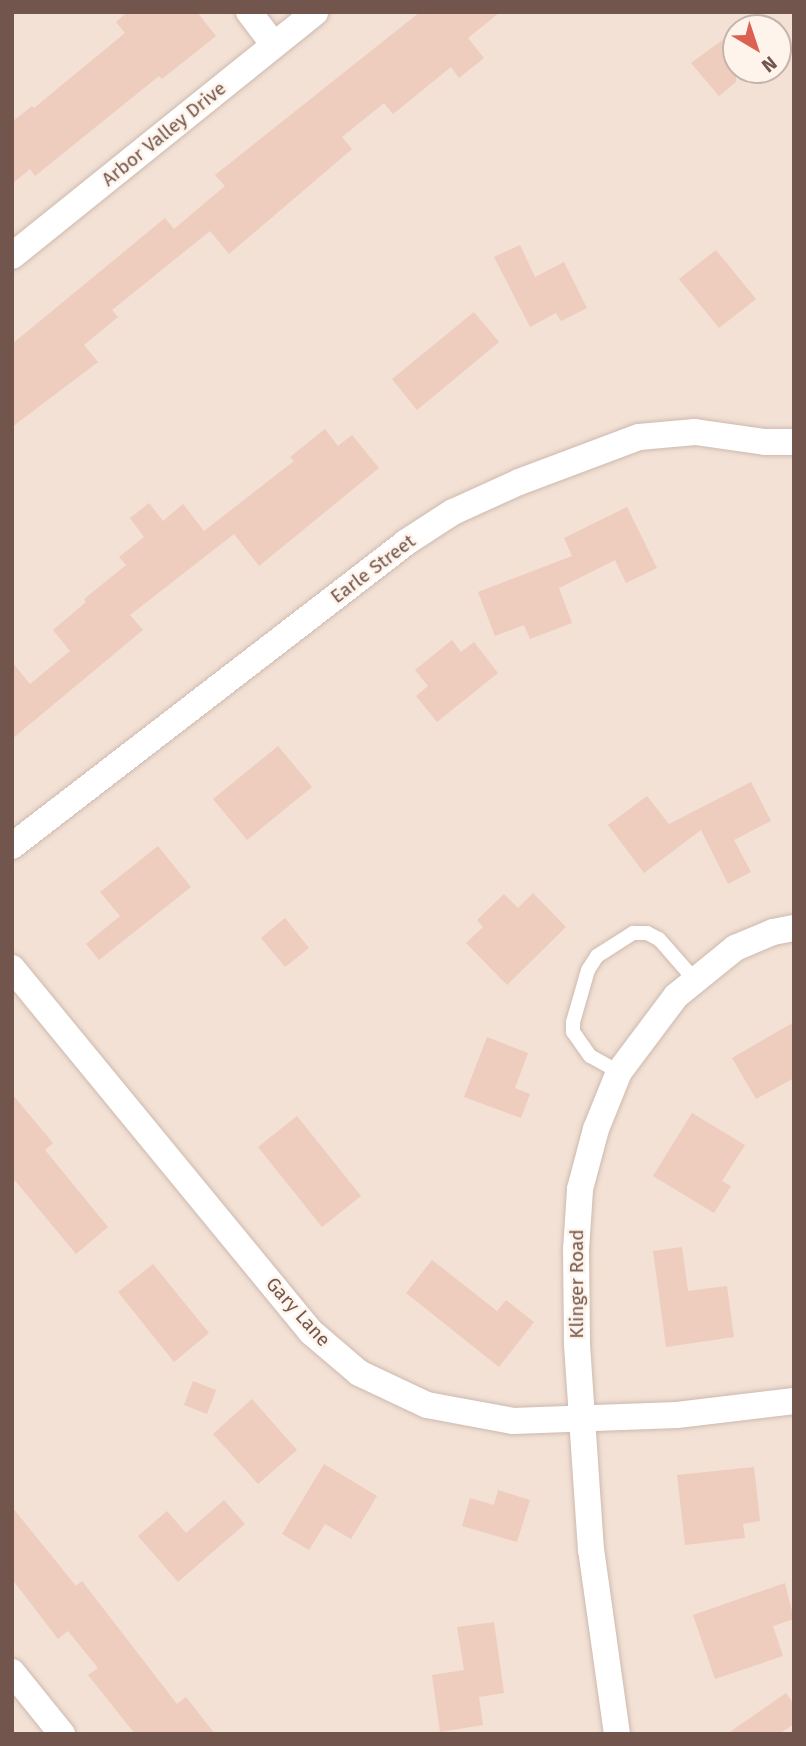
<!DOCTYPE html>
<html>
<head>
<meta charset="utf-8">
<style>
	body { margin:0 }
	#map { position:relative; width:806px; height:1746px; overflow:hidden; background:#fbf0e5; font-family:"Fira Sans",sans-serif }
	div>[style] { position:absolute }
	.residential>* { inset:0; background:#f2e1d4 }
	.building>* { inset:0; background:#eeccbe }
	.roads { filter:drop-shadow(0 0 2px #ceb9af) drop-shadow(0 0 2px #ceb9af) }
	.lane>* { height:14px; margin:-7px; padding:0 7px; transform-origin:7px; border-radius:7px; background:#fff }
	.street>* { height:26px; margin:-13px; padding:0 13px; transform-origin:13px; border-radius:13px; background:#fff }
	span { translate:-50% -50%; white-space:nowrap; text-align:center; line-height:1.15; -webkit-text-stroke:5px #fef4eb; paint-order:stroke }
	.street-label { font-size:19px; color:#72554c }
	.frame { position:absolute; inset:0; border:14px solid #72554c; pointer-events:none }
	.north { position:absolute; left:722px; top:14px; width:70px; height:70px; box-sizing:border-box; background:#fef4eb; border:2px solid #c6b4ab; border-radius:50%; rotate:141deg; font-size:19px; font-weight:700; line-height:28px; text-align:center; color:#72554c }
	.north::after { content:''; display:block; margin:auto; width:24px; height:32px; background:#dd6152; clip-path:polygon(50% 0,100% 100%,50% 72%,0 100%) }
</style>
</head>
<body>
<div id="map">
	<div class="residential">
		<i style="clip-path:polygon(evenodd,12px 12px,794px 12px,794px 1734px,12px 1734px,12px 12px,736px 28px,778px 28px,778px 70px,736px 70px,736px 28px)"></i>
	</div>
	<div class="building">
		<i style="clip-path:polygon(127px 12px,197px 12px,216px 36px,162px 79px,159px 76px,35px 176px,30px 169px,12px 184px,12px 122px,32px 106px,34px 108px,125px 33px,116px 22px)"></i>
		<i style="clip-path:polygon(420px 12px,500px 12px,468px 38px,484px 58px,459px 78px,451px 67px,393px 114px,384px 103px,342px 137px,352px 149px,229px 254px,210px 231px,112px 310px,118px 317px,84px 345px,98px 362px,12px 427px,12px 344px,165px 218px,174px 229px,225px 186px,215px 175px)"></i>
		<i style="clip-path:polygon(736px 30px,736px 82px,719px 96px,691px 63px)"></i>
		<i style="clip-path:polygon(520px 245px,535px 277px,564px 262px,587px 308px,561px 321px,556px 313px,530px 327px,494px 257px)"></i>
		<i style="clip-path:polygon(716px 250px,756px 299px,719px 328px,679px 279px)"></i>
		<i style="clip-path:polygon(474px 312px,499px 342px,417px 410px,392px 379px)"></i>
		<i style="clip-path:polygon(325px 429px,338px 446px,352px 435px,379px 468px,259px 566px,234px 534px,130px 615px,143px 630px,12px 739px,12px 662px,30px 684px,70px 651px,53px 630px,86px 602px,84px 599px,126px 565px,119px 557px,144px 537px,130px 518px,149px 503px,163px 521px,183px 504px,204px 531px,294px 461px,290px 457px)"></i>
		<i style="clip-path:polygon(627px 507px,657px 568px,626px 583px,615px 560px,559px 588px,572px 623px,530px 639px,524px 625px,495px 636px,478px 592px,572px 556px,564px 538px)"></i>
		<i style="clip-path:polygon(452px 640px,461px 652px,474px 642px,498px 673px,437px 722px,416px 696px,428px 686px,415px 670px)"></i>
		<i style="clip-path:polygon(278px 746px,312px 787px,247px 840px,213px 799px)"></i>
		<i style="clip-path:polygon(751px 782px,771px 821px,734px 840px,751px 872px,728px 884px,701px 830px,644px 873px,608px 825px,647px 796px,669px 824px)"></i>
		<i style="clip-path:polygon(158px 846px,191px 887px,99px 960px,86px 944px,120px 916px,100px 892px)"></i>
		<i style="clip-path:polygon(533px 893px,566px 927px,507px 985px,466px 943px,483px 927px,477px 920px,504px 894px,518px 908px)"></i>
		<i style="clip-path:polygon(285px 918px,309px 948px,285px 967px,261px 938px)"></i>
		<i style="clip-path:polygon(794px 1022px,794px 1078px,756px 1099px,732px 1058px)"></i>
		<i style="clip-path:polygon(487px 1037px,528px 1053px,515px 1088px,530px 1094px,521px 1118px,464px 1097px)"></i>
		<i style="clip-path:polygon(12px 1094px,53px 1143px,45px 1150px,108px 1227px,76px 1254px,12px 1177px)"></i>
		<i style="clip-path:polygon(692px 1113px,745px 1145px,722px 1181px,731px 1186px,714px 1213px,653px 1176px)"></i>
		<i style="clip-path:polygon(297px 1116px,361px 1196px,322px 1227px,258px 1147px)"></i>
		<i style="clip-path:polygon(682px 1247px,688px 1291px,727px 1286px,734px 1337px,666px 1347px,653px 1251px)"></i>
		<i style="clip-path:polygon(432px 1260px,497px 1311px,506px 1300px,534px 1322px,499px 1367px,406px 1293px)"></i>
		<i style="clip-path:polygon(153px 1264px,209px 1333px,174px 1362px,118px 1292px)"></i>
		<i style="clip-path:polygon(193px 1381px,216px 1390px,207px 1414px,184px 1405px)"></i>
		<i style="clip-path:polygon(252px 1399px,297px 1450px,258px 1484px,213px 1434px)"></i>
		<i style="clip-path:polygon(324px 1464px,377px 1496px,351px 1539px,325px 1524px,309px 1550px,282px 1534px)"></i>
		<i style="clip-path:polygon(754px 1467px,760px 1521px,743px 1524px,745px 1538px,685px 1545px,677px 1475px)"></i>
		<i style="clip-path:polygon(498px 1490px,530px 1500px,517px 1542px,462px 1526px,470px 1498px,494px 1505px)"></i>
		<i style="clip-path:polygon(224px 1500px,245px 1524px,178px 1582px,138px 1536px,167px 1511px,186px 1533px)"></i>
		<i style="clip-path:polygon(12px 1507px,76px 1586px,82px 1581px,177px 1704px,186px 1697px,215px 1734px,135px 1734px,88px 1675px,98px 1668px,68px 1631px,58px 1639px,12px 1579px)"></i>
		<i style="clip-path:polygon(785px 1583px,794px 1619px,773px 1626px,783px 1656px,715px 1679px,693px 1615px)"></i>
		<i style="clip-path:polygon(494px 1622px,504px 1693px,479px 1697px,483px 1725px,440px 1732px,432px 1675px,464px 1670px,457px 1627px)"></i>
		<i style="clip-path:polygon(786px 1693px,794px 1704px,794px 1724px,779px 1734px,727px 1734px)"></i>
	</div>
	<div class="roads">
		<div class="lane">
			<i style="left:619px;top:1072px;width:33px;rotate:-151deg"></i>
			<i style="left:590px;top:1056px;width:29px;rotate:-125deg"></i>
			<i style="left:573px;top:1032px;width:10px;rotate:-90deg"></i>
			<i style="left:573px;top:1022px;width:54px;rotate:-73.9deg"></i>
			<i style="left:588px;top:970px;width:17px;rotate:-57deg"></i>
			<i style="left:597px;top:956px;width:43px;rotate:-32.6deg"></i>
			<i style="left:633px;top:933px;width:14px"></i>
			<i style="left:647px;top:933px;width:13px;rotate:27deg"></i>
			<i style="left:659px;top:939px;width:53px;rotate:48.8deg"></i>
		</div>
		<div class="street">
			<i style="left:249px;top:12px;width:41px;rotate:52.9deg"></i>
			<i style="left:12px;top:256px;width:389px;rotate:-38.8deg"></i>
			<i style="left:12px;top:846px;width:496px;rotate:-37.6deg"></i>
			<i style="left:405px;top:543px;width:57px;rotate:-32.9deg"></i>
			<i style="left:453px;top:512px;width:72px;rotate:-24.4deg"></i>
			<i style="left:519px;top:482px;width:128px;rotate:-20.6deg"></i>
			<i style="left:639px;top:437px;width:56px;rotate:-5.1deg"></i>
			<i style="left:695px;top:432px;width:71px;rotate:8.1deg"></i>
			<i style="left:765px;top:442px;width:29px"></i>
			<i style="left:12px;top:968px;width:471px;rotate:50.6deg"></i>
			<i style="left:311px;top:1332px;width:63px;rotate:40.5deg"></i>
			<i style="left:359px;top:1373px;width:75px;rotate:25.2deg"></i>
			<i style="left:427px;top:1405px;width:87px;rotate:10.5deg"></i>
			<i style="left:513px;top:1421px;width:164px;rotate:-2.1deg"></i>
			<i style="left:677px;top:1415px;width:118px;rotate:-6.8deg"></i>
			<i style="left:12px;top:1672px;width:80px;rotate:51.1deg"></i>
			<i style="left:617px;top:1734px;width:186px;rotate:-98deg"></i>
			<i style="left:591px;top:1550px;width:206px;rotate:-93.9deg"></i>
			<i style="left:577px;top:1344px;width:94px;rotate:-90.6deg"></i>
			<i style="left:576px;top:1250px;width:61px;rotate:-86.2deg"></i>
			<i style="left:580px;top:1189px;width:62px;rotate:-75.1deg"></i>
			<i style="left:596px;top:1129px;width:61px;rotate:-68deg"></i>
			<i style="left:619px;top:1072px;width:95px;rotate:-53.1deg"></i>
			<i style="left:676px;top:996px;width:76px;rotate:-39.1deg"></i>
			<i style="left:735px;top:948px;width:41px;rotate:-22.8deg"></i>
			<i style="left:773px;top:932px;width:21px;rotate:-11deg"></i>
		</div>
	</div>
	<div class="street-label">
		<span style="left:164px;top:134px;rotate:-39deg">Arbor Valley Drive</span>
		<span style="left:373px;top:569px;rotate:-37deg">Earle Street</span>
		<span style="left:577px;top:1284px;rotate:-90deg">Klinger Road</span>
		<span style="left:298px;top:1312px;rotate:48deg">Gary Lane</span>
	</div>
	<div class="frame"></div>
	<div class="north">N</div>
</div>
</body>
</html>
